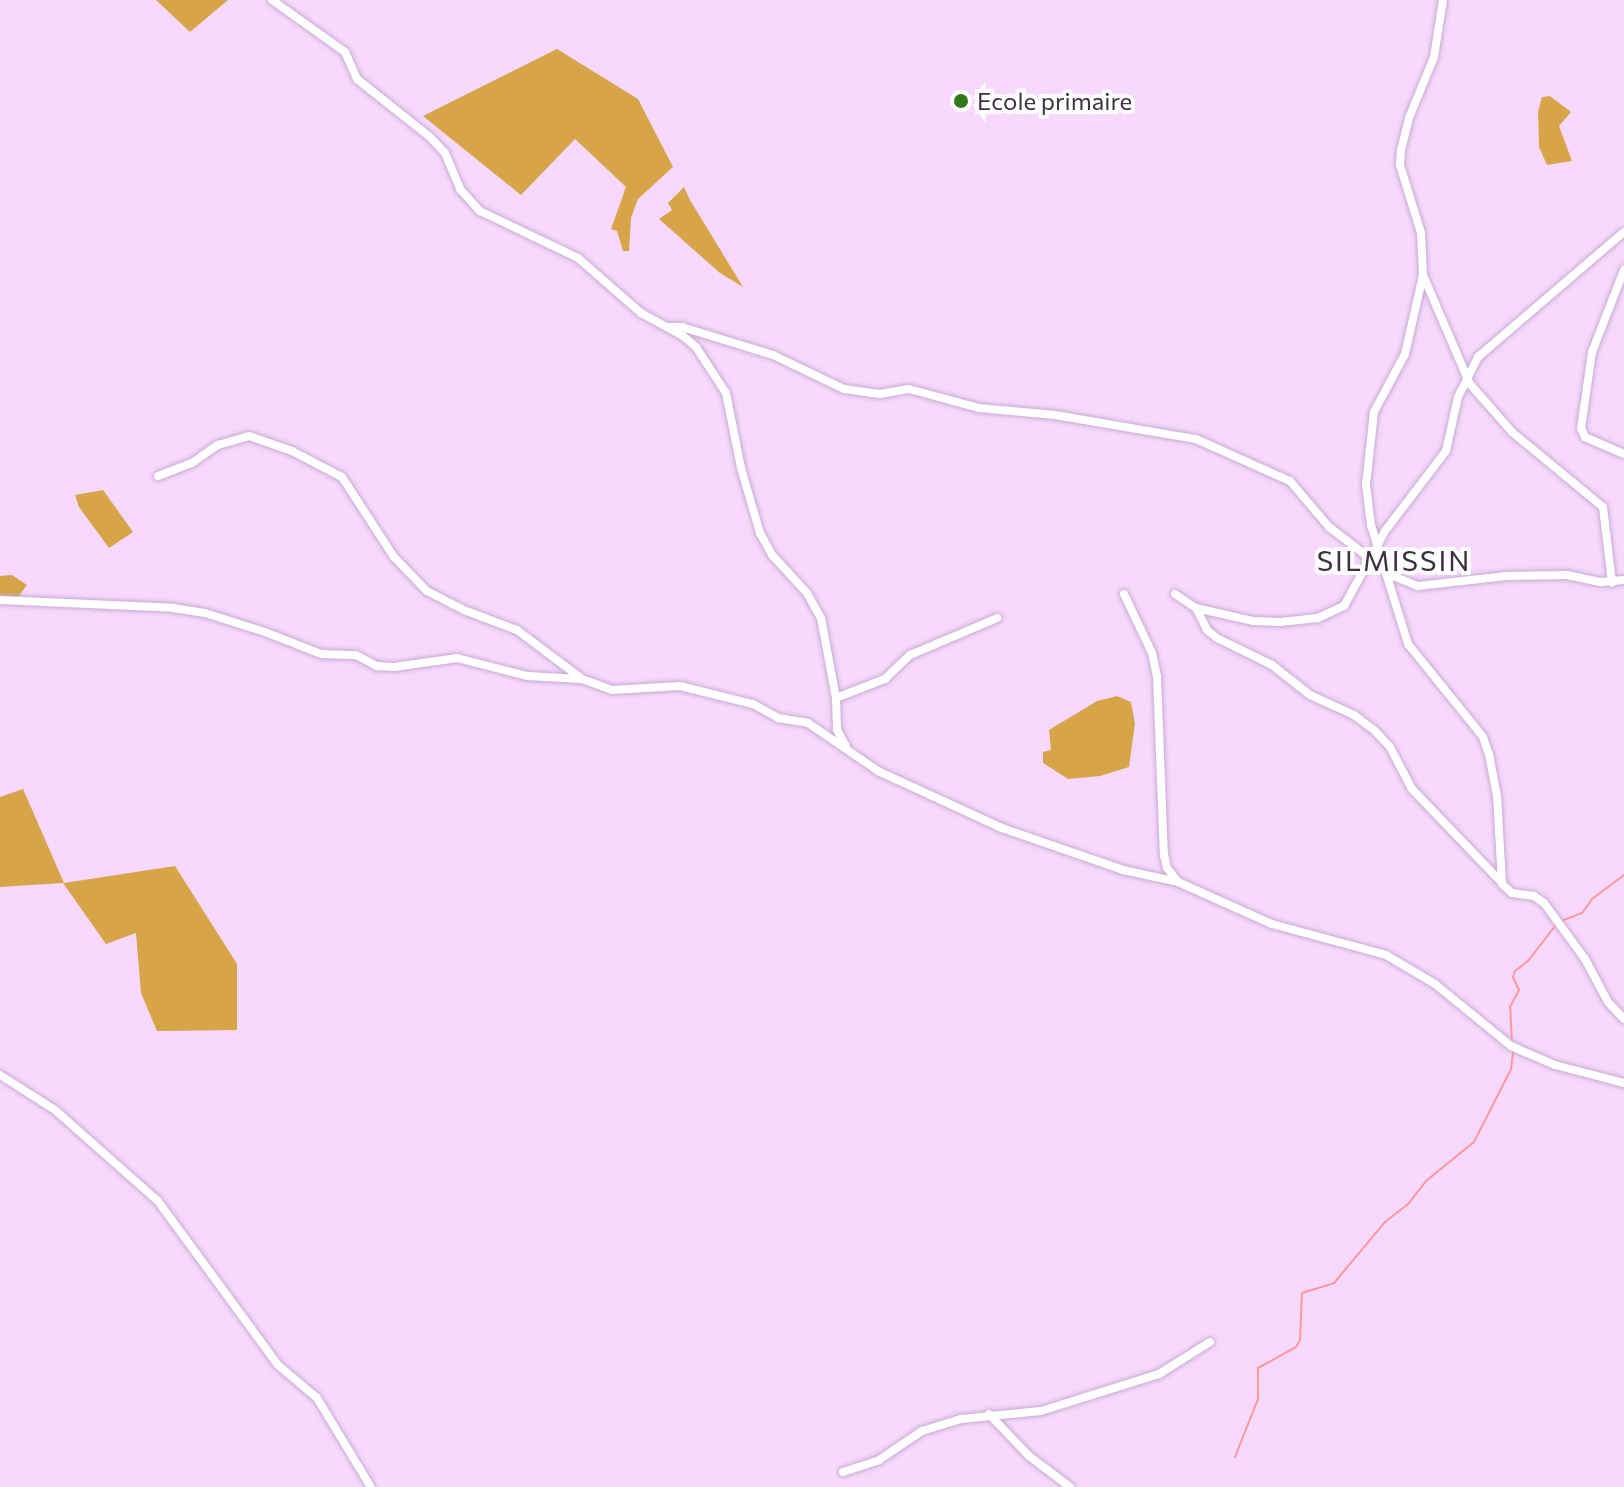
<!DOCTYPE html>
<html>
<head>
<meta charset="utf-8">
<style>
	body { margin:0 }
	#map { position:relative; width:1624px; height:1487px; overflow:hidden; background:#f7d9ff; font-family:Commissioner,sans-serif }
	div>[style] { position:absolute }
	.forest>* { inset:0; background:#d7a447 }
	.stream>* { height:2px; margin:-1px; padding:0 1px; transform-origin:1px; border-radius:1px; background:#fe9798 }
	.roads { filter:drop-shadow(0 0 2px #c9abd0) drop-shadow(0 0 2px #c9abd0) }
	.minor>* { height:8px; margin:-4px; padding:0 4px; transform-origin:4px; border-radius:4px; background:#fff }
	.dots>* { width:22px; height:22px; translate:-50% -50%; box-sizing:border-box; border:4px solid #fff; border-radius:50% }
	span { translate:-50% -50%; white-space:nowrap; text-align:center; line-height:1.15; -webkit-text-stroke:8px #fff; paint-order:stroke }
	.poi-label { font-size:24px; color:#3d3140 }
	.left { translate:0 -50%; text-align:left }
	.quarter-label { font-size:28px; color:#3d3140; letter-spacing:2px }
</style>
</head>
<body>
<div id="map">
	<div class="forest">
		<i style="clip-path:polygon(156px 0,228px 0,190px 32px)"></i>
		<i style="clip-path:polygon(557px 49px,638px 99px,673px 167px,638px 199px,631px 218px,629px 251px,623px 251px,617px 231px,611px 229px,626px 187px,575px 139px,521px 195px,423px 116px)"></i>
		<i style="clip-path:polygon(1550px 96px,1571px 112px,1559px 126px,1572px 161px,1547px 165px,1539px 147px,1538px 112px,1542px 97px)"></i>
		<i style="clip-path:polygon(684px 187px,690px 200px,743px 287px,720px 273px,659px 219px,672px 210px,668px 203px)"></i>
		<i style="clip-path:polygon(103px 490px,133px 532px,109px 548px,79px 507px,75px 495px)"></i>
		<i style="clip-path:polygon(12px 575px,27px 585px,16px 600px,0 600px,0 576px)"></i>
		<i style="clip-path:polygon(1117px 696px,1131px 702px,1135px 723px,1129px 767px,1100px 776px,1068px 779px,1043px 763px,1043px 752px,1051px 750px,1049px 730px,1097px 701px)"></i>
		<i style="clip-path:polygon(23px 789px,64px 883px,175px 866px,237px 964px,237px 1030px,157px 1031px,141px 993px,136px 933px,106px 944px,63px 883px,0 887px,0 797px)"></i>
	</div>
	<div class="stream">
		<i style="left:1561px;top:921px;width:22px;rotate:-21deg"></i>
		<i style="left:1582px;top:913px;width:17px;rotate:-54deg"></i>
		<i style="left:1592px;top:899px;width:40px;rotate:-37deg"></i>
		<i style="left:1512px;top:1042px;width:35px;rotate:-93deg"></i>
		<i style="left:1510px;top:1007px;width:19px;rotate:-62deg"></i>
		<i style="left:1519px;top:990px;width:14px;rotate:-115deg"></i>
		<i style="left:1513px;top:977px;width:6px;rotate:-72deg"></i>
		<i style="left:1515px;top:971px;width:16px;rotate:-38deg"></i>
		<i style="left:1528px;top:961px;width:46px;rotate:-52.1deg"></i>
		<i style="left:1235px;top:1457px;width:62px;rotate:-68.4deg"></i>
		<i style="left:1258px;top:1399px;width:31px;rotate:-90deg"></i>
		<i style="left:1258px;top:1368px;width:43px;rotate:-28.9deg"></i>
		<i style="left:1296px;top:1347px;width:8px;rotate:-60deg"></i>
		<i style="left:1300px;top:1340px;width:47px;rotate:-87.6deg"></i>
		<i style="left:1302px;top:1293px;width:34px;rotate:-17deg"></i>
		<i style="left:1334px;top:1283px;width:80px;rotate:-50.1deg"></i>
		<i style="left:1385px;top:1222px;width:31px;rotate:-38deg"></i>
		<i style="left:1409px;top:1203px;width:28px;rotate:-52deg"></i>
		<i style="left:1426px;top:1181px;width:62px;rotate:-39.1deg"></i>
		<i style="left:1474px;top:1142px;width:82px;rotate:-63.1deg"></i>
		<i style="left:1511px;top:1069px;width:17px;rotate:-83deg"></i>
	</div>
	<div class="roads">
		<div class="minor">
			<i style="left:272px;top:0;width:90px;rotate:35.5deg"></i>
			<i style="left:345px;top:52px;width:30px;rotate:66deg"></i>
			<i style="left:357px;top:79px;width:93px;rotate:38.5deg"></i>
			<i style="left:430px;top:137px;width:22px;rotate:47deg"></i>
			<i style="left:445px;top:153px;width:39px;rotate:67deg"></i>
			<i style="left:460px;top:189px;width:30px;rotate:48deg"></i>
			<i style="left:480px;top:211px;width:109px;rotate:25.6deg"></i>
			<i style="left:578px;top:258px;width:84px;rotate:41.1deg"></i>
			<i style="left:641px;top:313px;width:48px;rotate:28.7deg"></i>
			<i style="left:683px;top:336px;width:17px;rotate:40deg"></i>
			<i style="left:696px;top:347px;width:55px;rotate:56.9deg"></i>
			<i style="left:726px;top:393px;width:76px;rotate:78.7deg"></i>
			<i style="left:741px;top:468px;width:68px;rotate:73.7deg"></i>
			<i style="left:760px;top:533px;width:26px;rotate:61deg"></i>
			<i style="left:773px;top:556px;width:50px;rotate:47.4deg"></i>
			<i style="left:807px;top:593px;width:29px;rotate:61deg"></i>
			<i style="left:821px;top:618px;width:81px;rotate:79.4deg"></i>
			<i style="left:836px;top:698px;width:32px;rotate:88deg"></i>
			<i style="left:837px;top:730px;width:18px;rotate:61deg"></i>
			<i style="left:1443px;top:0;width:58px;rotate:99deg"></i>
			<i style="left:1434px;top:57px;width:66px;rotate:112.3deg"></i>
			<i style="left:1409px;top:118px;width:33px;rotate:104deg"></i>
			<i style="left:1401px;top:150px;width:15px;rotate:94deg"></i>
			<i style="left:1400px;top:165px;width:71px;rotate:72.8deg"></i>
			<i style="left:1421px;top:233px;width:42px;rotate:87.3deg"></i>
			<i style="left:1423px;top:275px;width:81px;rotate:102.8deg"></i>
			<i style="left:1405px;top:354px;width:66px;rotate:118.1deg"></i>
			<i style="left:1374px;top:412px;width:73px;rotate:96.3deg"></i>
			<i style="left:1366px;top:485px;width:40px;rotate:82.9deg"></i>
			<i style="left:1371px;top:525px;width:125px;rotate:72.7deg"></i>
			<i style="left:1408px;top:644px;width:119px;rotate:51.1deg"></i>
			<i style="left:1483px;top:737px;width:18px;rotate:71deg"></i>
			<i style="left:1489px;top:754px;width:43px;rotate:79.2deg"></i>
			<i style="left:1497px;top:796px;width:88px;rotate:86.7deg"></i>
			<i style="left:1502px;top:884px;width:13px;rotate:42deg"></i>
			<i style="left:1512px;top:893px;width:22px;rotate:8deg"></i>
			<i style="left:1534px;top:896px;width:12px;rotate:35deg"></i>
			<i style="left:1544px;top:903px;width:69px;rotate:53.8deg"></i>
			<i style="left:1585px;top:959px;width:49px;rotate:61.9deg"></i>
			<i style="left:1608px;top:1002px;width:23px;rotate:47deg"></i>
			<i style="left:1624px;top:270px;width:88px;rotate:111.3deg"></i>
			<i style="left:1592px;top:352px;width:77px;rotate:98.2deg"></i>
			<i style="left:1581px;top:428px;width:10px;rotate:66deg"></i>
			<i style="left:1585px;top:437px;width:43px;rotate:23.6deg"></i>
			<i style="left:1423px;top:275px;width:119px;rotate:66.7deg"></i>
			<i style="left:1470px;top:384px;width:64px;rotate:48.8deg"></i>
			<i style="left:1512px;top:432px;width:118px;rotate:39.5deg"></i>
			<i style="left:1603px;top:507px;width:76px;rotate:83.2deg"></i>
			<i style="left:667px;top:327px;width:15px"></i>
			<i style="left:682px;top:327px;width:95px;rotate:17.1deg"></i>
			<i style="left:773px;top:355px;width:79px;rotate:25.6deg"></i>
			<i style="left:844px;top:389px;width:36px;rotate:8deg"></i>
			<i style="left:880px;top:394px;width:29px;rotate:-10deg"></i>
			<i style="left:909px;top:389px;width:73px;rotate:15.2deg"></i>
			<i style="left:979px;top:408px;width:76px;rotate:5.3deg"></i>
			<i style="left:1055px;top:415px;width:143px;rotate:9.7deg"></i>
			<i style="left:1196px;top:439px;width:103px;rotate:24.1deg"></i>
			<i style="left:1290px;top:481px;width:60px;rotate:49.7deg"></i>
			<i style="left:1329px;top:527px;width:81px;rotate:37.4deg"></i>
			<i style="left:1393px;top:576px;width:27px;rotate:22deg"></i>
			<i style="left:1418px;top:586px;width:89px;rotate:-6.5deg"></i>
			<i style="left:1506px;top:576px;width:61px;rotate:-0.9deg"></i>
			<i style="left:1567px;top:575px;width:35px;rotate:12deg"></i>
			<i style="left:1601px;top:582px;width:23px;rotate:-5deg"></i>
			<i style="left:158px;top:476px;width:36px;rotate:-21deg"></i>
			<i style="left:192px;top:463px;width:32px;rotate:-35deg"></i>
			<i style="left:218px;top:445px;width:32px;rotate:-16deg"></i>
			<i style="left:249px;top:436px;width:46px;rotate:19.2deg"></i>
			<i style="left:292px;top:451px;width:56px;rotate:27.5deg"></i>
			<i style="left:342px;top:477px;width:95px;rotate:57deg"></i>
			<i style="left:394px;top:557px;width:47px;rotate:45.9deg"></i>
			<i style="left:427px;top:591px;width:42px;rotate:27.2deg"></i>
			<i style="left:464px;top:610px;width:57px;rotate:20.7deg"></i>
			<i style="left:517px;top:630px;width:80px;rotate:36.9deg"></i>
			<i style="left:1124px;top:594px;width:65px;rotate:64.6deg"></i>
			<i style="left:1152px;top:653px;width:24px;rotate:78deg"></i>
			<i style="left:1157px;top:676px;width:179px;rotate:87.8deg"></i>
			<i style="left:1164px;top:855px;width:13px;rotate:77deg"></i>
			<i style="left:1167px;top:868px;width:18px;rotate:52deg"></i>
			<i style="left:1175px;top:594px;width:25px;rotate:34deg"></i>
			<i style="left:1196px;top:608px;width:25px;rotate:63deg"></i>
			<i style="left:1207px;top:630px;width:13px;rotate:39deg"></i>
			<i style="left:1217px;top:638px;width:61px;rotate:26.1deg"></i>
			<i style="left:1272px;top:665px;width:48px;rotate:38.3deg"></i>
			<i style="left:1310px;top:695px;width:48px;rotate:24.4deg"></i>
			<i style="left:1354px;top:715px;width:26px;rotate:37deg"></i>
			<i style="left:1375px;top:731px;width:22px;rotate:47deg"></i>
			<i style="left:1390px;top:747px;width:47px;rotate:62.4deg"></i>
			<i style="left:1412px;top:789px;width:130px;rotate:46.2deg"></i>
			<i style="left:0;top:600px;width:173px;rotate:2.6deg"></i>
			<i style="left:173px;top:608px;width:32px;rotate:9deg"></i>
			<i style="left:205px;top:613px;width:63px;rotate:17.6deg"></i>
			<i style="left:265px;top:632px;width:60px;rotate:21.4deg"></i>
			<i style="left:321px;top:654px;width:35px;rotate:2deg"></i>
			<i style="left:356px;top:655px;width:24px;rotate:28deg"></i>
			<i style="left:377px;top:666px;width:17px;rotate:3deg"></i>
			<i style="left:394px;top:667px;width:64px;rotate:-8.1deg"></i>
			<i style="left:457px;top:658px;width:72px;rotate:14.4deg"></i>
			<i style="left:527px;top:676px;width:55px;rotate:3.1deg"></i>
			<i style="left:582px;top:679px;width:32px;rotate:20deg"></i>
			<i style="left:612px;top:690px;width:68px;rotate:-3.4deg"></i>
			<i style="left:680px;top:686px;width:75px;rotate:13.9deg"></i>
			<i style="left:753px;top:704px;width:29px;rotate:29deg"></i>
			<i style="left:778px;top:718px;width:30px;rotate:9deg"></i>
			<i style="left:808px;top:723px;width:85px;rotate:34.4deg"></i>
			<i style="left:878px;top:771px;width:136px;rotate:24.7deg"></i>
			<i style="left:1002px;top:828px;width:128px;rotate:19.1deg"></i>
			<i style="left:1123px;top:870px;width:56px;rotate:12.3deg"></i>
			<i style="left:1178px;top:882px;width:103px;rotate:24.1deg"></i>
			<i style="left:1272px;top:924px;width:118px;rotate:15.2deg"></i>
			<i style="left:1386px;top:955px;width:57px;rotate:30.6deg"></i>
			<i style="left:1435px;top:984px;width:98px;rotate:39.2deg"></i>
			<i style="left:1511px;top:1046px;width:48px;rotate:23.4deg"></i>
			<i style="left:1555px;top:1065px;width:71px;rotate:14.6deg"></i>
			<i style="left:1196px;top:608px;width:58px;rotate:12.8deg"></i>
			<i style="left:1253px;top:621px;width:27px;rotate:2deg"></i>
			<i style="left:1280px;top:622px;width:38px;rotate:-6deg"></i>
			<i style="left:1318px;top:618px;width:29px;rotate:-25deg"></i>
			<i style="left:1344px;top:606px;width:85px;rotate:-61.3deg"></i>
			<i style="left:1385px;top:531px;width:101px;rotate:-52.7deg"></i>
			<i style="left:1446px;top:451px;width:55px;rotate:-77.5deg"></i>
			<i style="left:1458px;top:397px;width:45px;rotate:-63.4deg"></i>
			<i style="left:1478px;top:357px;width:192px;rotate:-40.6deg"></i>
			<i style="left:836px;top:698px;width:53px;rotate:-21.2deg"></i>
			<i style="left:885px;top:679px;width:35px;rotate:-44deg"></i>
			<i style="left:910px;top:655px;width:95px;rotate:-23deg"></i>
			<i style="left:0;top:1075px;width:65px;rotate:32.5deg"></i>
			<i style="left:55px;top:1110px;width:137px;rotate:41.5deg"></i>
			<i style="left:158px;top:1201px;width:203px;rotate:53.8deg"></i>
			<i style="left:278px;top:1365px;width:51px;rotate:40.2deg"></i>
			<i style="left:317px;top:1398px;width:104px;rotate:58.8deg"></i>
			<i style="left:989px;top:1414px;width:58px;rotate:46.4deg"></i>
			<i style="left:1029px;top:1456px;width:51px;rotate:37.1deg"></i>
			<i style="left:843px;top:1472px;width:38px;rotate:-18deg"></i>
			<i style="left:879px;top:1460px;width:52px;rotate:-34deg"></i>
			<i style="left:922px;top:1431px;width:41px;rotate:-17.1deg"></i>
			<i style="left:961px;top:1419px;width:80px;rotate:-5.7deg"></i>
			<i style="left:1041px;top:1411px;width:124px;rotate:-17.4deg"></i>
			<i style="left:1159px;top:1374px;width:60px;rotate:-32.1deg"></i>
		</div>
	</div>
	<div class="dots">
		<i style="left:961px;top:101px;background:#31781b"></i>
	</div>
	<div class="poi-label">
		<span class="left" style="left:977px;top:101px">Ecole primaire</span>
	</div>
	<div class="quarter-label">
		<span style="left:1394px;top:560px">SILMISSIN</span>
	</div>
</div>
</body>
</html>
